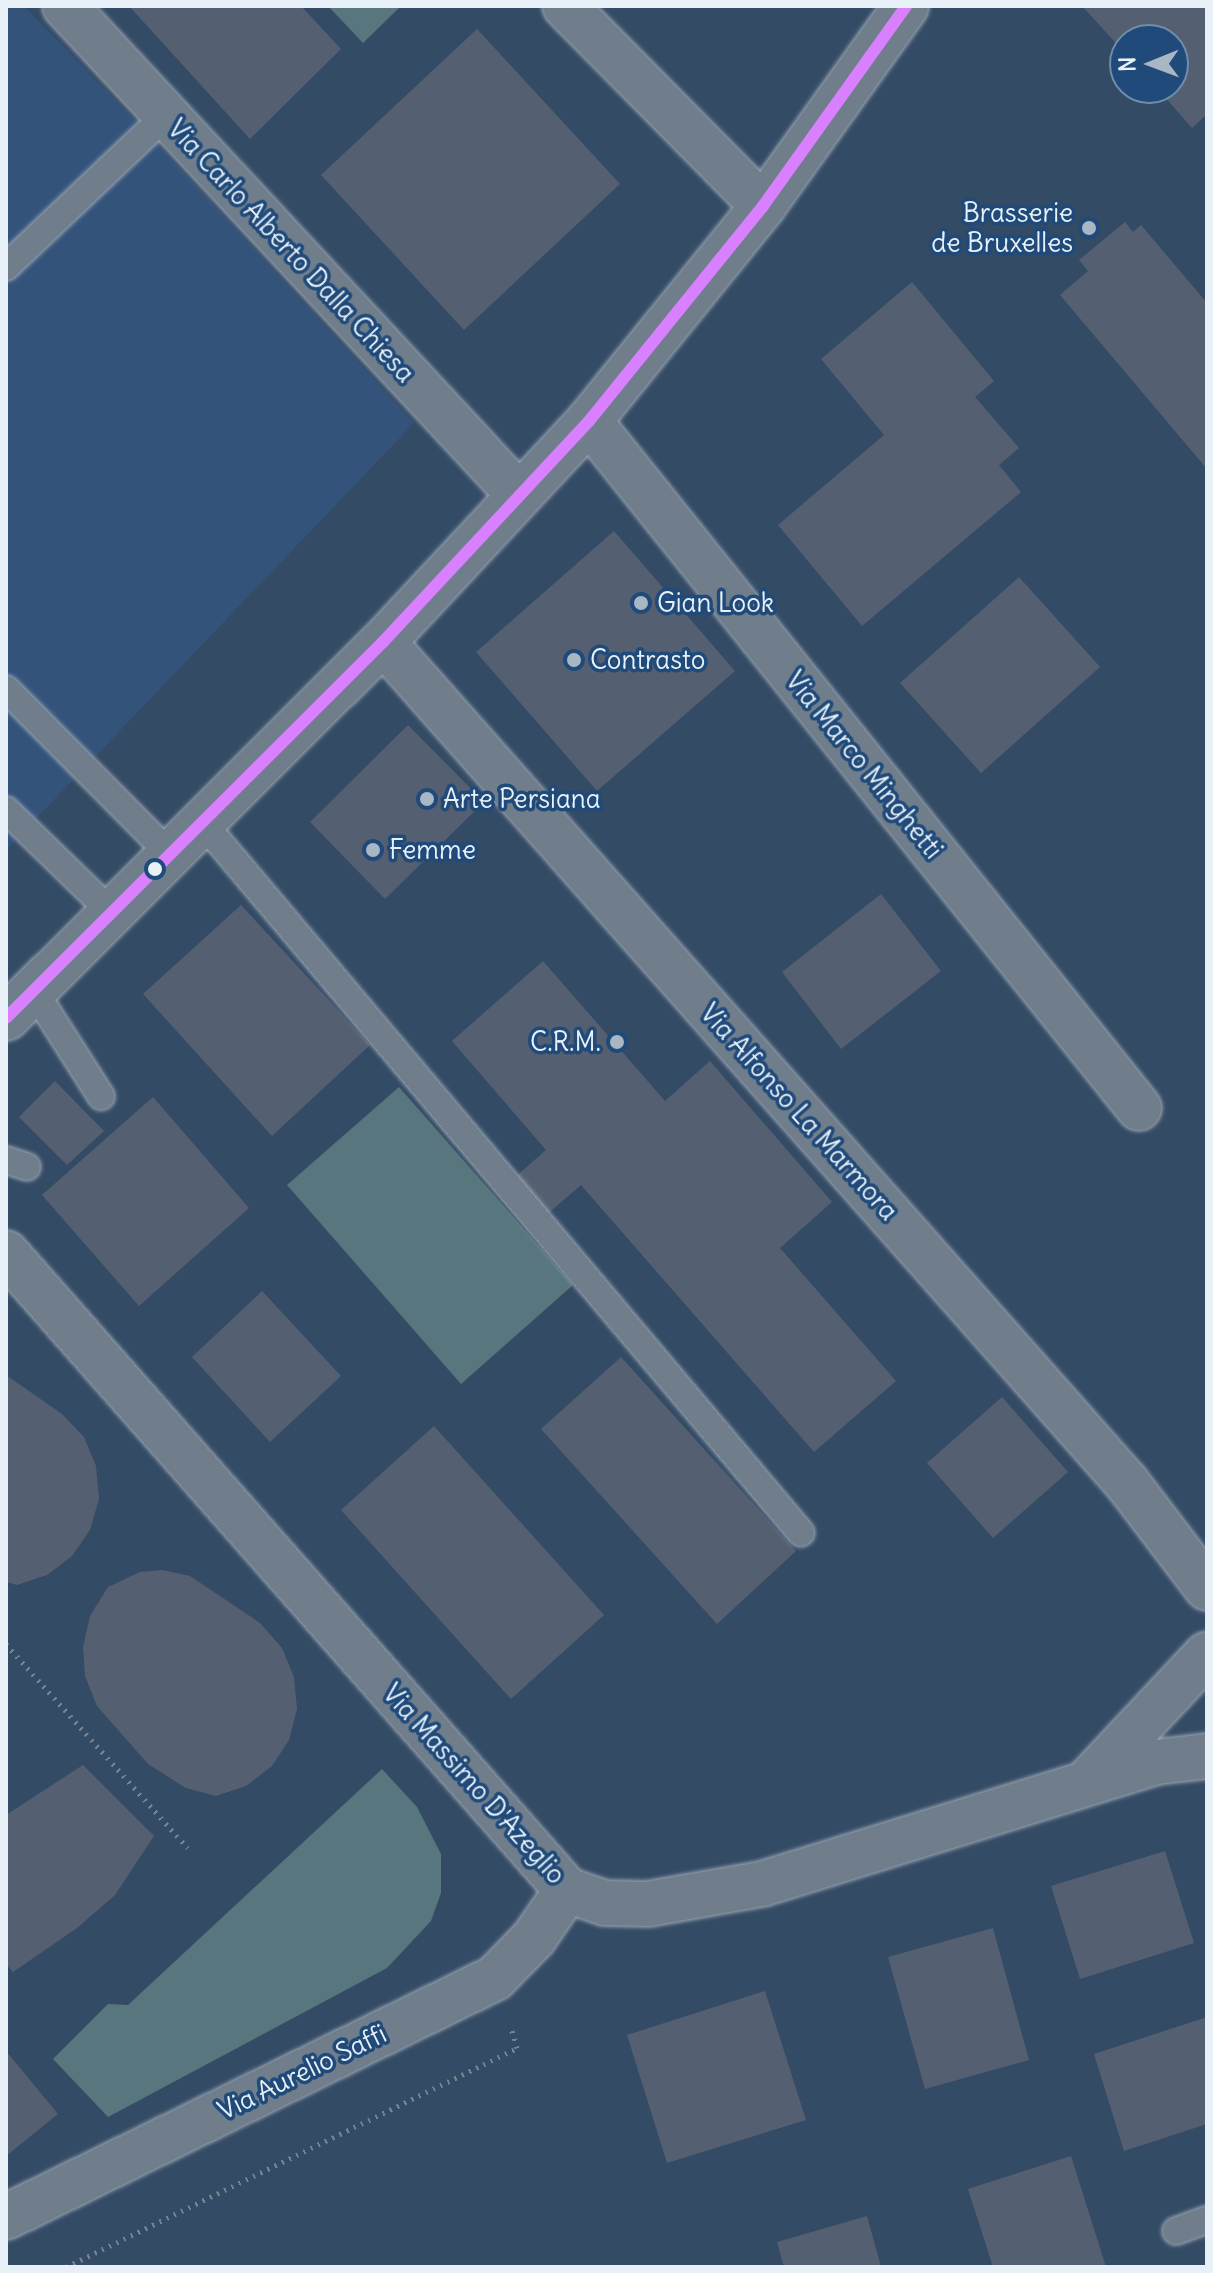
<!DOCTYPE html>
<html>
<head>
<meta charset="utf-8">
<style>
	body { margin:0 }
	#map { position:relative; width:1213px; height:2273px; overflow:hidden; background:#344b65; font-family:Delius,sans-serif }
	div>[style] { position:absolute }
	.built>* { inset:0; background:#33537b }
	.green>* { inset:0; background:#57767e }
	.building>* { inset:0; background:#546072 }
	.path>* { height:5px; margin-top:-2.5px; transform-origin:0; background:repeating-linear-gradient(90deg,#778390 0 2px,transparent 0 8px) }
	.roads { filter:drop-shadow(0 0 2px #9aa6b3) drop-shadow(0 0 2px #9aa6b3) }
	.service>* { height:26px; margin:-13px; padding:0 13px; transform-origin:13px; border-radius:13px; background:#707e8c }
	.minor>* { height:44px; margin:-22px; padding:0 22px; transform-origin:22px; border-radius:22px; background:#707e8c }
	.tertiary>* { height:44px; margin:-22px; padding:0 22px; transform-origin:22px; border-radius:22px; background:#707e8c }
	.bus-1>* { height:12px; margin:-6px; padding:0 6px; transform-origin:6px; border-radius:6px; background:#d880ff }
	.dots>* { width:22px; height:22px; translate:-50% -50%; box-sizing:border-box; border:4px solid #1f4a7a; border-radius:50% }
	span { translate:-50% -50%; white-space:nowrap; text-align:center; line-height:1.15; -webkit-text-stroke:7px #1f4a7a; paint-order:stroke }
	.poi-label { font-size:26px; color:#e8f1f8 }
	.right { translate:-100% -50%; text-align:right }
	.left { translate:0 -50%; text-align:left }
	.street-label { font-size:26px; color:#e8f1f8 }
	.frame { position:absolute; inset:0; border:8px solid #e8f1f8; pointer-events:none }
	.north { position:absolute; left:1109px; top:24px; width:80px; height:80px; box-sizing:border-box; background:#1f4a7a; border:2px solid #6f8dac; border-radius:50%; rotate:269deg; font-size:22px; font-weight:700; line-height:32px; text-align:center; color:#e8f1f8 }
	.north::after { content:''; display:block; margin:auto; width:28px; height:36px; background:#a9b7c5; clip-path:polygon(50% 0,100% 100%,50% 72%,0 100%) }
</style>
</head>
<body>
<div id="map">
	<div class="built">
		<i style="clip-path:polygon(6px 6px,24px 6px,148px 134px,414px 423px,6px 850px)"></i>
	</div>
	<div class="green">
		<i style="clip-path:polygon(328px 6px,401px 6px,363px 43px)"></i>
		<i style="clip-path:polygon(399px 1087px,573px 1285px,461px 1384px,287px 1185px)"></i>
		<i style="clip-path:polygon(382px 1769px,417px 1807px,441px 1854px,441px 1893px,431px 1921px,387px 1968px,108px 2117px,53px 2059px,108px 2004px,128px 2005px)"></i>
	</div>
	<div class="building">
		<i style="clip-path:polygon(129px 6px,301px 6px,341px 49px,250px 139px)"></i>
		<i style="clip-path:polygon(1082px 6px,1207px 6px,1207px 114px,1192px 128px,1157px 88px,1173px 88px,1173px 40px,1125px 40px,1125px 53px)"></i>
		<i style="clip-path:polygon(477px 29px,620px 184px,464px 330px,321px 175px)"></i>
		<i style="clip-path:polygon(1125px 222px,1133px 232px,1141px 225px,1207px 303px,1207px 469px,1060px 295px,1088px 271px,1079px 260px)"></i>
		<i style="clip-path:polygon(912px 282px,994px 381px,975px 397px,1019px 448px,999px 465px,1021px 492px,862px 626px,778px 525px,884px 435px,821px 359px)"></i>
		<i style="clip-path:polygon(614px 531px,735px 671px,597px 791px,476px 652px)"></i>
		<i style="clip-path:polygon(1019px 577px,1100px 667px,981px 773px,900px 683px)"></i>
		<i style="clip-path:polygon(408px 725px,484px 802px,385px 899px,310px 822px)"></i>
		<i style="clip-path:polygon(881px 894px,941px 971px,841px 1049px,782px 972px)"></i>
		<i style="clip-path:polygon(241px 905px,370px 1045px,272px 1136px,143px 994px)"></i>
		<i style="clip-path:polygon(543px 961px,665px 1101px,710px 1061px,832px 1202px,780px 1248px,896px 1381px,814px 1452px,581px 1185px,544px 1217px,513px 1179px,546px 1150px,452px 1041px)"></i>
		<i style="clip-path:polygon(55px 1081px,104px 1131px,67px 1165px,19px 1117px)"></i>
		<i style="clip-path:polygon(153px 1097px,249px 1208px,139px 1306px,42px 1195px)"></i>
		<i style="clip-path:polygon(262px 1291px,341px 1376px,270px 1442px,192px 1357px)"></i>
		<i style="clip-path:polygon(621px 1357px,796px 1551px,717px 1624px,541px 1429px)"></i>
		<i style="clip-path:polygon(6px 1375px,62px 1414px,84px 1437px,96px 1466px,99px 1499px,90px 1530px,72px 1556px,47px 1575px,17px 1585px,6px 1582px)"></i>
		<i style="clip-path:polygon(1002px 1397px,1068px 1472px,993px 1538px,927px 1463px)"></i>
		<i style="clip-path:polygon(434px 1426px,604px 1615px,511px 1699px,341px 1510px)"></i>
		<i style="clip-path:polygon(162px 1570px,190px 1576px,260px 1623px,282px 1648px,294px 1677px,297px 1709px,289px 1740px,272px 1766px,246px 1786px,216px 1796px,186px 1788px,148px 1764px,97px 1706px,85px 1676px,83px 1647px,90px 1616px,108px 1587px,140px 1572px)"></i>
		<i style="clip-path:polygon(83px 1765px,154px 1836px,115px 1895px,77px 1928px,13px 1972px,6px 1964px,6px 1815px)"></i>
		<i style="clip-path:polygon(1165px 1851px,1194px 1943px,1080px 1979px,1051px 1886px)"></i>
		<i style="clip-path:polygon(993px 1928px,1029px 2060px,925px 2089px,888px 1957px)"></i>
		<i style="clip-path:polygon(765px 1991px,806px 2120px,667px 2163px,627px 2035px)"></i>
		<i style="clip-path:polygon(1207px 2017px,1207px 2124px,1124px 2151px,1094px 2054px)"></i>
		<i style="clip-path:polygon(6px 2051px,58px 2114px,6px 2156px)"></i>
		<i style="clip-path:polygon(1071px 2156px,1106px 2267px,993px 2267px,968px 2189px)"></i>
		<i style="clip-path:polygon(867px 2216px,881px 2267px,784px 2267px,777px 2242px)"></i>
	</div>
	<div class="path">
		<i style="left:6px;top:1644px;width:273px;rotate:48.3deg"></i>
		<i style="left:66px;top:2267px;width:501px;rotate:-25.9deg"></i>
		<i style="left:517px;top:2048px;width:22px;rotate:-106deg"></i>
	</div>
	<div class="roads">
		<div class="service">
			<i style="left:6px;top:267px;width:219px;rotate:-43.5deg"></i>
			<i style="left:6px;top:689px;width:234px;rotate:45.2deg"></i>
			<i style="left:6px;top:810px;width:146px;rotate:44.2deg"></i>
			<i style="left:203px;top:823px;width:928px;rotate:49.89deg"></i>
			<i style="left:34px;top:991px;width:125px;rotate:57.5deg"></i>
			<i style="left:6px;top:1160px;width:22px;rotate:18deg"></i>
			<i style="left:1176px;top:2231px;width:33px;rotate:-20deg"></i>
		</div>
		<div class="minor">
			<i style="left:65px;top:6px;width:667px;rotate:47.13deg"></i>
			<i style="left:565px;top:6px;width:281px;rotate:45.3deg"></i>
			<i style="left:589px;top:421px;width:880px;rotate:51.32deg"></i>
			<i style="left:383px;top:642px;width:1123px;rotate:48.5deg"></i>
			<i style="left:1127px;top:1483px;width:132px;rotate:52.7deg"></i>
			<i style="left:6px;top:1253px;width:849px;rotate:48.63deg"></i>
			<i style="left:567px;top:1890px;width:40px;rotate:18.9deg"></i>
			<i style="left:605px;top:1903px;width:43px;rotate:1.3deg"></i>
			<i style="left:648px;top:1904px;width:116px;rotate:-10deg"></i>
			<i style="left:762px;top:1884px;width:412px;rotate:-17.2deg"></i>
			<i style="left:1156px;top:1762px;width:51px;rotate:-6.7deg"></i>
			<i style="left:1087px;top:1782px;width:175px;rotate:-46.8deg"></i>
			<i style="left:6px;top:2217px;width:544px;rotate:-26.05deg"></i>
			<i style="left:495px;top:1978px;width:56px;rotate:-45.7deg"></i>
			<i style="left:534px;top:1938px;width:58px;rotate:-55.5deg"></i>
		</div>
		<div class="tertiary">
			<i style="left:6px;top:1018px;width:532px;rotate:-44.92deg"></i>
			<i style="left:383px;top:642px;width:302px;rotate:-47deg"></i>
			<i style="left:589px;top:421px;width:277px;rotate:-51deg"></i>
			<i style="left:763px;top:206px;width:246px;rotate:-54.4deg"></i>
		</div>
	</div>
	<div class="bus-1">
		<i style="left:6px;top:1018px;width:532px;rotate:-44.92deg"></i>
		<i style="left:383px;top:642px;width:302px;rotate:-47deg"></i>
		<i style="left:589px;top:421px;width:277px;rotate:-51deg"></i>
		<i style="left:763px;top:206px;width:246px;rotate:-54.4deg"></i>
	</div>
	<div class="dots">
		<i style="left:1089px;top:228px;background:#a9b7c5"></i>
		<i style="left:641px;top:603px;background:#a9b7c5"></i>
		<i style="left:574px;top:660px;background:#a9b7c5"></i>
		<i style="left:427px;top:799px;background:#a9b7c5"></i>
		<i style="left:373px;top:850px;background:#a9b7c5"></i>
		<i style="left:155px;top:869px;background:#e8f1f8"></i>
		<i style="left:617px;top:1042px;background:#a9b7c5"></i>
	</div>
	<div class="poi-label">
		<span class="right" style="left:1073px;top:228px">Brasserie<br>de Bruxelles</span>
		<span class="left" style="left:657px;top:603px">Gian Look</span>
		<span class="left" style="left:590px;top:660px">Contrasto</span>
		<span class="left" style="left:443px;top:799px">Arte Persiana</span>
		<span class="left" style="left:389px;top:850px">Femme</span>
		<span class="right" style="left:601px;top:1042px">C.R.M.</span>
	</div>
	<div class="street-label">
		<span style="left:291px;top:251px;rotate:47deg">Via Carlo Alberto Dalla Chiesa</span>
		<span style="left:864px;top:765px;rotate:51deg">Via Marco Minghetti</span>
		<span style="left:799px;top:1112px;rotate:48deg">Via Alfonso La Marmora</span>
		<span style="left:474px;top:1784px;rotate:48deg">Via Massimo D'Azeglio</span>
		<span style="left:302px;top:2072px;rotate:-26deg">Via Aurelio Saffi</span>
	</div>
	<div class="frame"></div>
	<div class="north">N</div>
</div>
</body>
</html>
